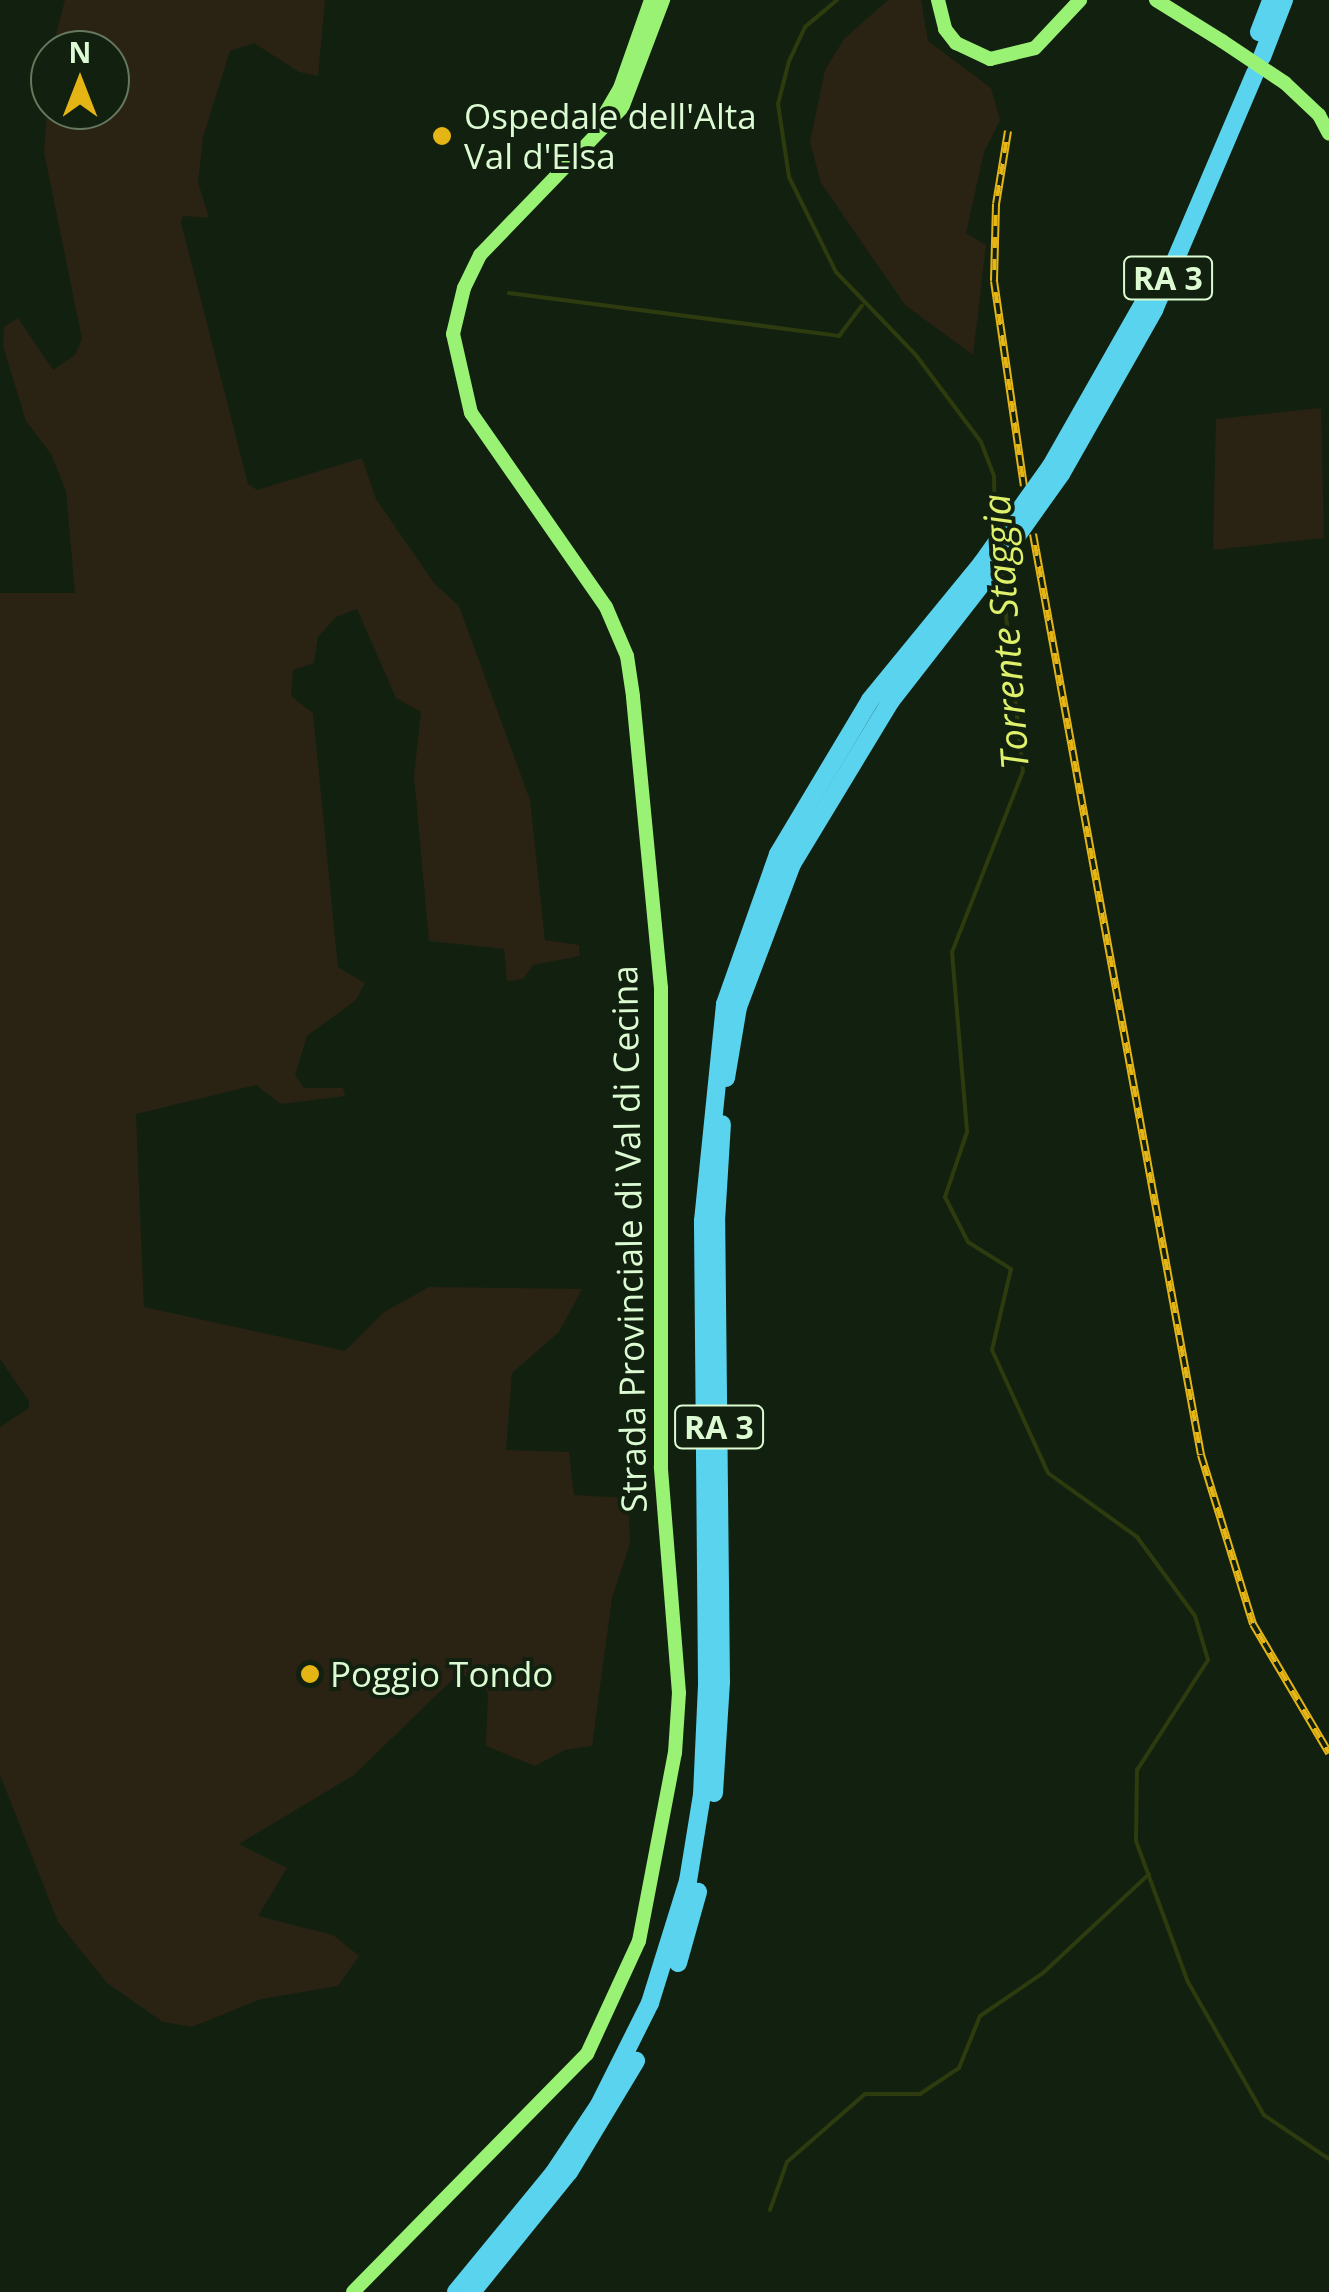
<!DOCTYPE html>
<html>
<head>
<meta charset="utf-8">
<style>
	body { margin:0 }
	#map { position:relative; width:1329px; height:2292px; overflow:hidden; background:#12210f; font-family:"Open Sans",sans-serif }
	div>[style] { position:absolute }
	.green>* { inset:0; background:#2a2213 }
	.stream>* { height:4px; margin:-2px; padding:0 2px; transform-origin:2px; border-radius:2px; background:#2d3b0e }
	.secondary>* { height:14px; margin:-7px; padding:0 7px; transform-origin:7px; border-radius:7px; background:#9af274 }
	.motorway>* { height:18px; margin:-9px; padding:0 9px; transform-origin:9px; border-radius:9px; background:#5ad3ef }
	.rail>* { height:8px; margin-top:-4px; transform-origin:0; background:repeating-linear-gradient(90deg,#12210f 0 11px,#e5b516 0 22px); box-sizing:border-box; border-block:2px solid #e5b516 }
	.secondary-bridge>* { height:14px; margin:-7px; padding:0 7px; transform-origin:7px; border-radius:7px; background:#9af274 }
	.motorway-bridge>* { height:18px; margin:-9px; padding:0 9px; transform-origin:9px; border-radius:9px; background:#5ad3ef }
	.dots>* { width:28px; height:28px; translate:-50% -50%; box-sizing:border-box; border:5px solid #12210f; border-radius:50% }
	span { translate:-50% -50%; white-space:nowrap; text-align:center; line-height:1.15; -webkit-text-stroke:8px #12210f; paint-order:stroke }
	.shield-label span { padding:2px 8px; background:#12210f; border:2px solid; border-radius:8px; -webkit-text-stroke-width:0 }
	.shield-label { font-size:32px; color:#dcfbd3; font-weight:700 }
	.poi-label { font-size:35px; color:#dcfbd3 }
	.left { translate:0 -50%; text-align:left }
	.street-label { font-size:35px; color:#dcfbd3 }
	.water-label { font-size:38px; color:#dff16b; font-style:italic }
	.north { position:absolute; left:30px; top:30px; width:100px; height:100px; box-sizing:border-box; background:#12210f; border:2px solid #63785d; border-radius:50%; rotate:0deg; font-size:28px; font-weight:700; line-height:40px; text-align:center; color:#dcfbd3 }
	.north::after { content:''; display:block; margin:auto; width:35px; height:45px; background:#e5b516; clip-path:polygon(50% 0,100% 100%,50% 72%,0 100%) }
</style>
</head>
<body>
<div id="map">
	<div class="green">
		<i style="clip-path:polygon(65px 0,325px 0,318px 76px,299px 72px,254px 43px,230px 51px,203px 137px,198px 182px,209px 218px,183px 216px,181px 222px,248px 484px,257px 490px,362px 458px,376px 499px,434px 583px,459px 606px,530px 800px,545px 940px,579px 945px,580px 956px,533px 965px,523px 979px,507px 981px,504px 949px,429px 941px,414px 776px,421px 712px,396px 698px,357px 609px,336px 617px,318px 637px,314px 663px,293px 670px,291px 696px,313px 713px,338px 967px,365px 983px,356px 1000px,307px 1036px,295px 1075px,304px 1088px,343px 1088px,345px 1096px,281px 1104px,256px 1085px,136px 1114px,144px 1307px,345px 1351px,384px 1312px,429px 1287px,582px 1289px,559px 1332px,512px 1373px,506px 1450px,569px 1452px,574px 1495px,628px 1498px,630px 1543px,612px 1598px,592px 1746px,565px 1750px,535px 1766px,486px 1746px,488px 1693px,478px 1676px,456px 1676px,354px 1775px,239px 1844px,287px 1868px,258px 1916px,333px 1935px,359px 1956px,338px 1986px,261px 1999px,192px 2027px,163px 2022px,107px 1983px,58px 1922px,0 1775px,0 1427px,29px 1408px,29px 1401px,0 1359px,0 593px,75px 593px,66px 491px,51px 454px,26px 421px,3px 346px,4px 327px,18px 318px,53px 370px,75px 355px,82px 339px,44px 152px,50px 74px,50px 110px,110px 110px,110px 50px,52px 50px)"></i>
		<i style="clip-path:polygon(888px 0,921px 0,928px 41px,991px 88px,1000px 120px,984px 152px,966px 233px,986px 245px,973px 355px,905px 305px,821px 183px,810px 142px,825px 70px,844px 39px)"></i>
		<i style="clip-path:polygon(1321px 408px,1324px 538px,1213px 550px,1216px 419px)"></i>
	</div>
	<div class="stream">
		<i style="left:837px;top:0;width:42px;rotate:139.8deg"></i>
		<i style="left:805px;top:27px;width:38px;rotate:115deg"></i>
		<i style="left:789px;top:61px;width:44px;rotate:104.3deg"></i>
		<i style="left:778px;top:104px;width:74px;rotate:81.4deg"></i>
		<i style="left:789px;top:177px;width:106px;rotate:63.7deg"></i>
		<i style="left:836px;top:272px;width:114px;rotate:46.1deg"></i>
		<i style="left:915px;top:354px;width:110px;rotate:53.1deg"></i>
		<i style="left:981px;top:442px;width:36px;rotate:69deg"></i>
		<i style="left:994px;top:476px;width:59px;rotate:89deg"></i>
		<i style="left:509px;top:293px;width:333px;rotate:7.4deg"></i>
		<i style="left:839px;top:336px;width:38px;rotate:-53deg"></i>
		<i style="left:1001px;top:569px;width:203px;rotate:83.8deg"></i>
		<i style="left:1023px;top:771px;width:194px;rotate:111.4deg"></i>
		<i style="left:952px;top:952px;width:181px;rotate:85.2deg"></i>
		<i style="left:967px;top:1132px;width:69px;rotate:108.7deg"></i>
		<i style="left:945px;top:1197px;width:51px;rotate:62.9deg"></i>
		<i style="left:968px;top:1242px;width:51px;rotate:32.1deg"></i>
		<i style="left:1011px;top:1269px;width:83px;rotate:103.2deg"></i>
		<i style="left:992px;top:1350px;width:135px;rotate:65.5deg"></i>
		<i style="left:1048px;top:1473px;width:110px;rotate:35.7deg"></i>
		<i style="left:1137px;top:1537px;width:98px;rotate:53.7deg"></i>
		<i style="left:1195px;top:1616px;width:46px;rotate:73.5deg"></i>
		<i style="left:1208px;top:1660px;width:131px;rotate:122.8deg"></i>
		<i style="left:1137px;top:1770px;width:71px;rotate:90.8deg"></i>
		<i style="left:1136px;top:1841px;width:150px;rotate:69.8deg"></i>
		<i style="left:1188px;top:1982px;width:153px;rotate:60.3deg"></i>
		<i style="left:1264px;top:2115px;width:78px;rotate:34.1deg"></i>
		<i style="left:770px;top:2210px;width:51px;rotate:-70.5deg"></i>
		<i style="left:787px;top:2162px;width:103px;rotate:-41.1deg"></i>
		<i style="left:865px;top:2094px;width:55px"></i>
		<i style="left:920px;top:2094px;width:47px;rotate:-33.7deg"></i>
		<i style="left:959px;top:2068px;width:56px;rotate:-68deg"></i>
		<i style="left:980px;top:2016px;width:76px;rotate:-34.3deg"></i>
		<i style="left:1043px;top:1973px;width:145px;rotate:-43deg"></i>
	</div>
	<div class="secondary">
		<i style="left:938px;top:0;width:30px;rotate:76deg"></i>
		<i style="left:945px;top:29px;width:18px;rotate:52deg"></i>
		<i style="left:956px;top:43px;width:38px;rotate:25deg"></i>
		<i style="left:990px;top:59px;width:46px;rotate:-13.7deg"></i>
		<i style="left:1035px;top:48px;width:66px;rotate:-46.8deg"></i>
		<i style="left:1156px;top:0;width:78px;rotate:31.8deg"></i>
		<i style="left:1285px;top:83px;width:47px;rotate:43.3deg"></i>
		<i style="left:1319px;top:115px;width:21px;rotate:62deg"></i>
		<i style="left:599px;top:124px;width:42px;rotate:-59.7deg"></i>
		<i style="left:620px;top:88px;width:93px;rotate:-70.6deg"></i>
		<i style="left:353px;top:2292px;width:334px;rotate:-45.5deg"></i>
		<i style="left:587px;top:2054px;width:124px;rotate:-65.3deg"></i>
		<i style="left:639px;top:1941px;width:191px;rotate:-79.2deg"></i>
		<i style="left:675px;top:1753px;width:60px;rotate:-86.2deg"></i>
		<i style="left:679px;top:1693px;width:227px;rotate:-94.6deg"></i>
		<i style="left:661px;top:1467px;width:479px;rotate:-90deg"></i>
		<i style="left:661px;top:988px;width:293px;rotate:-95.5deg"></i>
		<i style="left:633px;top:696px;width:40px;rotate:-98.5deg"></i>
		<i style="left:627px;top:656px;width:53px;rotate:-113.2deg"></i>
		<i style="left:606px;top:607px;width:236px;rotate:-124.8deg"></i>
		<i style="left:471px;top:413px;width:81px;rotate:-102.8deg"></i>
		<i style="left:453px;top:334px;width:47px;rotate:-76.6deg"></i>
		<i style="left:464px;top:288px;width:37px;rotate:-64deg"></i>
		<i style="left:480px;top:255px;width:204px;rotate:-46deg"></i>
		<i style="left:622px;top:108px;width:116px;rotate:-69.2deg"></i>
	</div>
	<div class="motorway">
		<i style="left:1259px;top:32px;width:34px;rotate:-69deg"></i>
		<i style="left:1262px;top:57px;width:61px;rotate:-68.9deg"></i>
		<i style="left:1051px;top:466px;width:194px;rotate:-60.4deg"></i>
		<i style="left:1061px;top:474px;width:189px;rotate:-60.4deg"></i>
		<i style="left:1154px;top:310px;width:258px;rotate:-66.9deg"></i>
		<i style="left:726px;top:1078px;width:72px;rotate:-80.4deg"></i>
		<i style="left:738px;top:1007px;width:153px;rotate:-69.3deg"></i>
		<i style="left:792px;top:864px;width:189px;rotate:-58.8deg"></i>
		<i style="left:890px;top:702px;width:166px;rotate:-52.1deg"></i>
		<i style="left:714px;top:1793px;width:111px;rotate:-86.4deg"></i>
		<i style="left:721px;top:1682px;width:461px;rotate:-90.6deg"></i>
		<i style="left:716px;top:1221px;width:97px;rotate:-86.5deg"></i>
		<i style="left:678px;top:1963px;width:74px;rotate:-74.3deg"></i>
		<i style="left:456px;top:2292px;width:153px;rotate:-50.6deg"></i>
		<i style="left:553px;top:2174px;width:83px;rotate:-56.3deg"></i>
		<i style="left:599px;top:2105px;width:114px;rotate:-63.4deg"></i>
		<i style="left:650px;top:2003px;width:128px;rotate:-72.7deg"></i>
		<i style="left:688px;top:1881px;width:87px;rotate:-80.8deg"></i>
		<i style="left:702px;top:1795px;width:112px;rotate:-87.4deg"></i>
		<i style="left:707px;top:1683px;width:462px;rotate:-90.5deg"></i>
		<i style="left:703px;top:1221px;width:218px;rotate:-84.2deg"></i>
		<i style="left:725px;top:1004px;width:159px;rotate:-70.5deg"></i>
		<i style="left:778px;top:854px;width:179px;rotate:-59.1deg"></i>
		<i style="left:870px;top:700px;width:177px;rotate:-50.7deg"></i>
		<i style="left:472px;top:2292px;width:154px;rotate:-51.1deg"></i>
		<i style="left:569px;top:2172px;width:130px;rotate:-58.9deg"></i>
	</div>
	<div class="rail">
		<i style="left:1008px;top:131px;width:74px;rotate:99.3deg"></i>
		<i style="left:996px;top:204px;width:77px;rotate:91.5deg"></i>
		<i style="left:994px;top:281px;width:207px;rotate:81.7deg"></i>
		<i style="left:1033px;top:534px;width:936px;rotate:79.66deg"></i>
		<i style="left:1201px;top:1455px;width:177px;rotate:72.9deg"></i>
		<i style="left:1253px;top:1624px;width:150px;rotate:59.5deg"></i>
	</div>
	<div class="secondary-bridge">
		<i style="left:1222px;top:41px;width:76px;rotate:33.7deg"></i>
	</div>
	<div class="motorway-bridge">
		<i style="left:982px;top:563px;width:119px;rotate:-54.6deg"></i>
		<i style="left:992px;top:571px;width:119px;rotate:-54.6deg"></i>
	</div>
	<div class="dots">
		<i style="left:442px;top:136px;background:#e5b516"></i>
		<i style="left:310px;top:1674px;background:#e5b516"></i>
	</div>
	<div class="shield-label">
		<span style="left:1168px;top:278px">RA 3</span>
		<span style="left:719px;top:1427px">RA 3</span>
	</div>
	<div class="poi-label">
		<span class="left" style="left:464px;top:136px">Ospedale dell'Alta<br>Val d'Elsa</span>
		<span class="left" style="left:330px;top:1674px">Poggio Tondo</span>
	</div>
	<div class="street-label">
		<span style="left:629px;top:1239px;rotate:-91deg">Strada Provinciale di Val di Cecina</span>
	</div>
	<div class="water-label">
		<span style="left:1005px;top:632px;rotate:-94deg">Torrente Staggia</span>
	</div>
	<div class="north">N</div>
</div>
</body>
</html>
